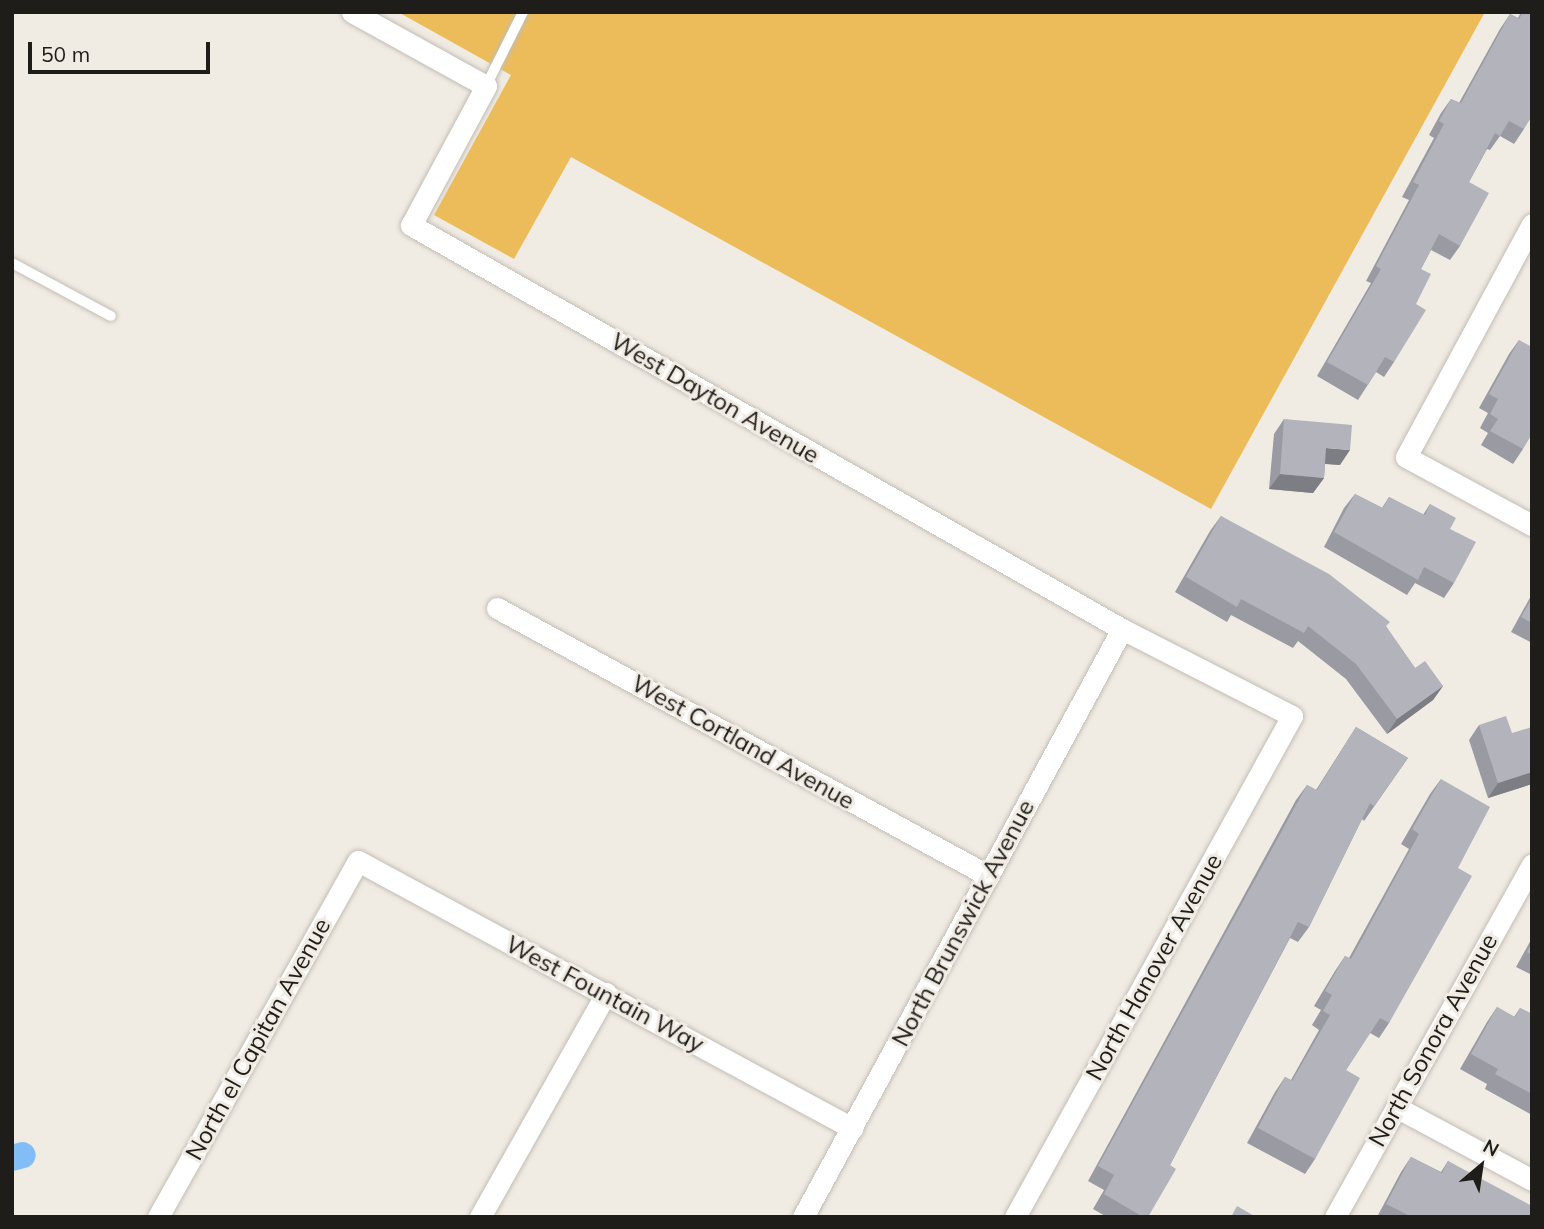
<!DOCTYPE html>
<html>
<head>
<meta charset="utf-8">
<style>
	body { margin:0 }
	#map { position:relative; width:1544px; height:1229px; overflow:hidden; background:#f0ebe3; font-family:Mulish,sans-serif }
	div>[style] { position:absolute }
	.green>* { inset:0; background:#ecbc5b }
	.canal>* { height:26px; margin:-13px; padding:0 13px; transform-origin:13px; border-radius:13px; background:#82bdf6 }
	.roads { filter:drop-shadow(0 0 2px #c2bdb5) drop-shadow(0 0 2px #c2bdb5) }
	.lane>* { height:10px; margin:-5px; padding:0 5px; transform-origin:5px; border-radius:5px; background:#fff }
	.street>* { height:21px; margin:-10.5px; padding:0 10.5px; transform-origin:10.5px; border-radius:10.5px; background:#fff }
	.wall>* { inset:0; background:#9a9aa2 }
	.shaded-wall>* { inset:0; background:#7d7d84 }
	.building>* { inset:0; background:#b3b3bc }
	span { translate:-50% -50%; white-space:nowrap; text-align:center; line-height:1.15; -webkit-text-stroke:6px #f0ebe3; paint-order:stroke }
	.street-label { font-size:24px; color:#1f1d1a }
	.frame { position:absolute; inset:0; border:14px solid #1f1d1a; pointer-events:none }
	.north { position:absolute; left:1446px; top:1131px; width:70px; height:70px; -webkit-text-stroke:5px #f0ebe3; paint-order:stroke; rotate:29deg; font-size:19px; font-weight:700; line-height:28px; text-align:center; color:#1f1d1a }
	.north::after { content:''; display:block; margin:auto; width:24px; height:32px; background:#1f1d1a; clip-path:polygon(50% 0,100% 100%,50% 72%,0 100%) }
	.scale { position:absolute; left:28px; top:42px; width:182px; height:32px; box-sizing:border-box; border:4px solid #1f1d1a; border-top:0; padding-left:9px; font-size:21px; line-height:24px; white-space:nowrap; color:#1f1d1a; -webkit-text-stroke:5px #f0ebe3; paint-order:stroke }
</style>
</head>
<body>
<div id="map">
	<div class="green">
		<i style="clip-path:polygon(398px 12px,1485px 12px,1211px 509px,571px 157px,514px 259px,434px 215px,511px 75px)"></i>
	</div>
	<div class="canal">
		<i style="left:12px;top:1158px;width:11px;rotate:-15deg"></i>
	</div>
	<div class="roads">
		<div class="lane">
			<i style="left:486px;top:86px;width:83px;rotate:-63.4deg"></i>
			<i style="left:12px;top:263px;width:112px;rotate:28.2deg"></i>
		</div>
		<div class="street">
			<i style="left:352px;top:12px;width:153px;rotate:28.9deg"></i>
			<i style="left:486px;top:86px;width:158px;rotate:118.3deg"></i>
			<i style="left:411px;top:225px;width:818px;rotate:29.61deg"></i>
			<i style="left:1122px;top:629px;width:191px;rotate:27.1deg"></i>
			<i style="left:1292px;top:716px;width:572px;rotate:118.94deg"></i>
			<i style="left:1532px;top:224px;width:265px;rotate:118.4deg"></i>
			<i style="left:1406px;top:457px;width:143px;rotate:28.4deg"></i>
			<i style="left:497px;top:608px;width:560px;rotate:28.58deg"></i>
			<i style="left:1396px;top:1107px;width:154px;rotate:28.2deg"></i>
			<i style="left:158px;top:1217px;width:408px;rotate:-60.7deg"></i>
			<i style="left:358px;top:861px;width:562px;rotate:28.39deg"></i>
			<i style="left:480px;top:1217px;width:257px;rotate:-60.6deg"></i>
			<i style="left:803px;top:1217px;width:669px;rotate:-61.52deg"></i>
			<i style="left:1335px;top:1217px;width:404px;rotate:-60.8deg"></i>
		</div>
	</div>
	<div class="wall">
		<i style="clip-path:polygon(1521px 12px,1532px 12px,1524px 129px,1514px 144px,1500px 136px,1490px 150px,1487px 149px,1469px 182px,1460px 246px,1450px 260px,1431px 250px,1421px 269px,1416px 304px,1394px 362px,1384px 377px,1376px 372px,1358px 400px,1317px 376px,1371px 283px,1366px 281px,1409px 200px,1402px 197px,1434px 138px,1429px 135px,1441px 113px,1451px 99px,1459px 103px,1500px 29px,1510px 14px,1518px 18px)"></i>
		<i style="clip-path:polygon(1519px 340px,1523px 449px,1513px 464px,1481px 445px,1488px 433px,1480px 428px,1488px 413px,1479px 408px,1509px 354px)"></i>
		<i style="clip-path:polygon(1284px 419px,1340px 465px,1325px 464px,1324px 478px,1313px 493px,1269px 489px,1274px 434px)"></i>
		<i style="clip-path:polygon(1355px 494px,1382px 508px,1389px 497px,1423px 515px,1430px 504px,1450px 529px,1454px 583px,1444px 598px,1415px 583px,1407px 595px,1324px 547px,1344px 508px)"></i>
		<i style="clip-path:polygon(1221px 516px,1386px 627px,1415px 668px,1443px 686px,1433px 700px,1387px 734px,1346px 679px,1298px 641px,1293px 648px,1231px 615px,1227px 622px,1175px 592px,1210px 531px)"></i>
		<i style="clip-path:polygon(1532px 594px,1532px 643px,1511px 632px)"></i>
		<i style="clip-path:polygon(1479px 725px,1512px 733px,1532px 784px,1488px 798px,1469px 740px)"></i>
		<i style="clip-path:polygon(1356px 727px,1408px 758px,1364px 821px,1362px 819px,1309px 927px,1298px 942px,1290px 938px,1170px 1165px,1148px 1217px,1107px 1217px,1093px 1209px,1104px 1190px,1088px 1181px,1296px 800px,1307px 785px,1316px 790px)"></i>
		<i style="clip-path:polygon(1441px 779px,1458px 868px,1389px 1023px,1379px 1038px,1370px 1033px,1346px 1070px,1315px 1159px,1305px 1174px,1247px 1143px,1275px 1092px,1285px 1077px,1291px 1080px,1319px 1030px,1312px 1025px,1321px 1010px,1314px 1006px,1335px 971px,1345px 956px,1349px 958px,1409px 849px,1401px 844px,1430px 794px)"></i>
		<i style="clip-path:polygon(1532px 938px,1532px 975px,1516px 967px)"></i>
		<i style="clip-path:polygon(1497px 1007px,1514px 1017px,1520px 1008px,1532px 1014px,1532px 1115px,1485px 1089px,1487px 1084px,1460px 1069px,1487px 1022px)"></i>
		<i style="clip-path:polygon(1411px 1157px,1441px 1172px,1448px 1161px,1532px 1217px,1377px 1217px,1401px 1172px)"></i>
	</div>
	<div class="shaded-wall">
		<i style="clip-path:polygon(1326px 448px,1350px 450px,1340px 465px,1316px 463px)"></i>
		<i style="clip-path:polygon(1280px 474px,1324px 478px,1313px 493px,1269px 489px)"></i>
		<i style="clip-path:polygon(1443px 686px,1433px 700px,1387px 734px,1397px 719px)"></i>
		<i style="clip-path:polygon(1532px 772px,1532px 784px,1488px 798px,1498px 783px)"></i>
	</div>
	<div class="building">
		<i style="clip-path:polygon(1523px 12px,1532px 12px,1532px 116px,1524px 129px,1509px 121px,1500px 136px,1495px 133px,1469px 182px,1489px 193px,1460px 246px,1439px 234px,1421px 269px,1431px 274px,1416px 304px,1426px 310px,1394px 362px,1385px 357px,1368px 385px,1327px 362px,1381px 269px,1376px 266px,1419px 185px,1413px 182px,1444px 124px,1439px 121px,1451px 99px,1461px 103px,1510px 14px,1519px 19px)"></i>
		<i style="clip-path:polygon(1519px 340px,1532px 347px,1532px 434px,1523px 449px,1490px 431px,1498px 419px,1490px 414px,1498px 399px,1489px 394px)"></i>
		<i style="clip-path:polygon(1284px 419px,1352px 425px,1350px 450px,1326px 448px,1324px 478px,1280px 474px)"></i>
		<i style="clip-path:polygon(1355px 494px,1383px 508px,1389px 497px,1425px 515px,1430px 504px,1456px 518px,1450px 529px,1476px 542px,1454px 583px,1424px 567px,1418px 580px,1334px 532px)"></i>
		<i style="clip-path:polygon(1221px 516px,1329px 574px,1390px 622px,1386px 626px,1415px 668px,1425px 661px,1443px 686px,1397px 719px,1356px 664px,1308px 626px,1304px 633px,1241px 599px,1237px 607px,1186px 577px)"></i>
		<i style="clip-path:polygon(1532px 598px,1532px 623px,1521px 617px)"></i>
		<i style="clip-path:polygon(1506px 716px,1512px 733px,1532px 727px,1532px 772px,1498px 783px,1479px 725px)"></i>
		<i style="clip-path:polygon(1356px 727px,1408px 758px,1374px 806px,1370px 803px,1309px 927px,1298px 922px,1170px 1165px,1176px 1169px,1148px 1217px,1143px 1217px,1104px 1194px,1114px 1175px,1098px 1166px,1307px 785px,1317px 790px)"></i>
		<i style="clip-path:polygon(1441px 779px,1490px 807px,1458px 868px,1472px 876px,1389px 1023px,1380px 1018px,1346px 1070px,1360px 1078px,1315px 1159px,1258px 1128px,1285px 1077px,1292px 1081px,1330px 1015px,1323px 1011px,1332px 995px,1325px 991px,1345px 956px,1351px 959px,1419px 834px,1412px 829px)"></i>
		<i style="clip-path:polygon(1532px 943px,1532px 955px,1527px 952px)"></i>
		<i style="clip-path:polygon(1497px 1007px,1515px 1017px,1520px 1008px,1532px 1014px,1532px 1094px,1495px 1074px,1498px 1069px,1471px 1054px)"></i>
		<i style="clip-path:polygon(1411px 1157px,1442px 1173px,1448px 1161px,1532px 1206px,1532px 1217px,1412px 1217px,1386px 1204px)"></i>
		<i style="clip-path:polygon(1237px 1206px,1256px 1217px,1231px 1217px)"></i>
	</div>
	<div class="street-label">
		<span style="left:715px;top:398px;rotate:30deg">West Dayton Avenue</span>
		<span style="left:743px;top:742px;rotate:29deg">West Cortland Avenue</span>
		<span style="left:963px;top:923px;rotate:-62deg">North Brunswick Avenue</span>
		<span style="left:1154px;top:967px;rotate:-61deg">North Hanover Avenue</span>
		<span style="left:605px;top:994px;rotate:28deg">West Fountain Way</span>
		<span style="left:258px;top:1039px;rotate:-61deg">North el Capitan Avenue</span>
		<span style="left:1433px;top:1040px;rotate:-61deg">North Sonora Avenue</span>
	</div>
	<div class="frame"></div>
	<div class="north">N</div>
	<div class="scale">50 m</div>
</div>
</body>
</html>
